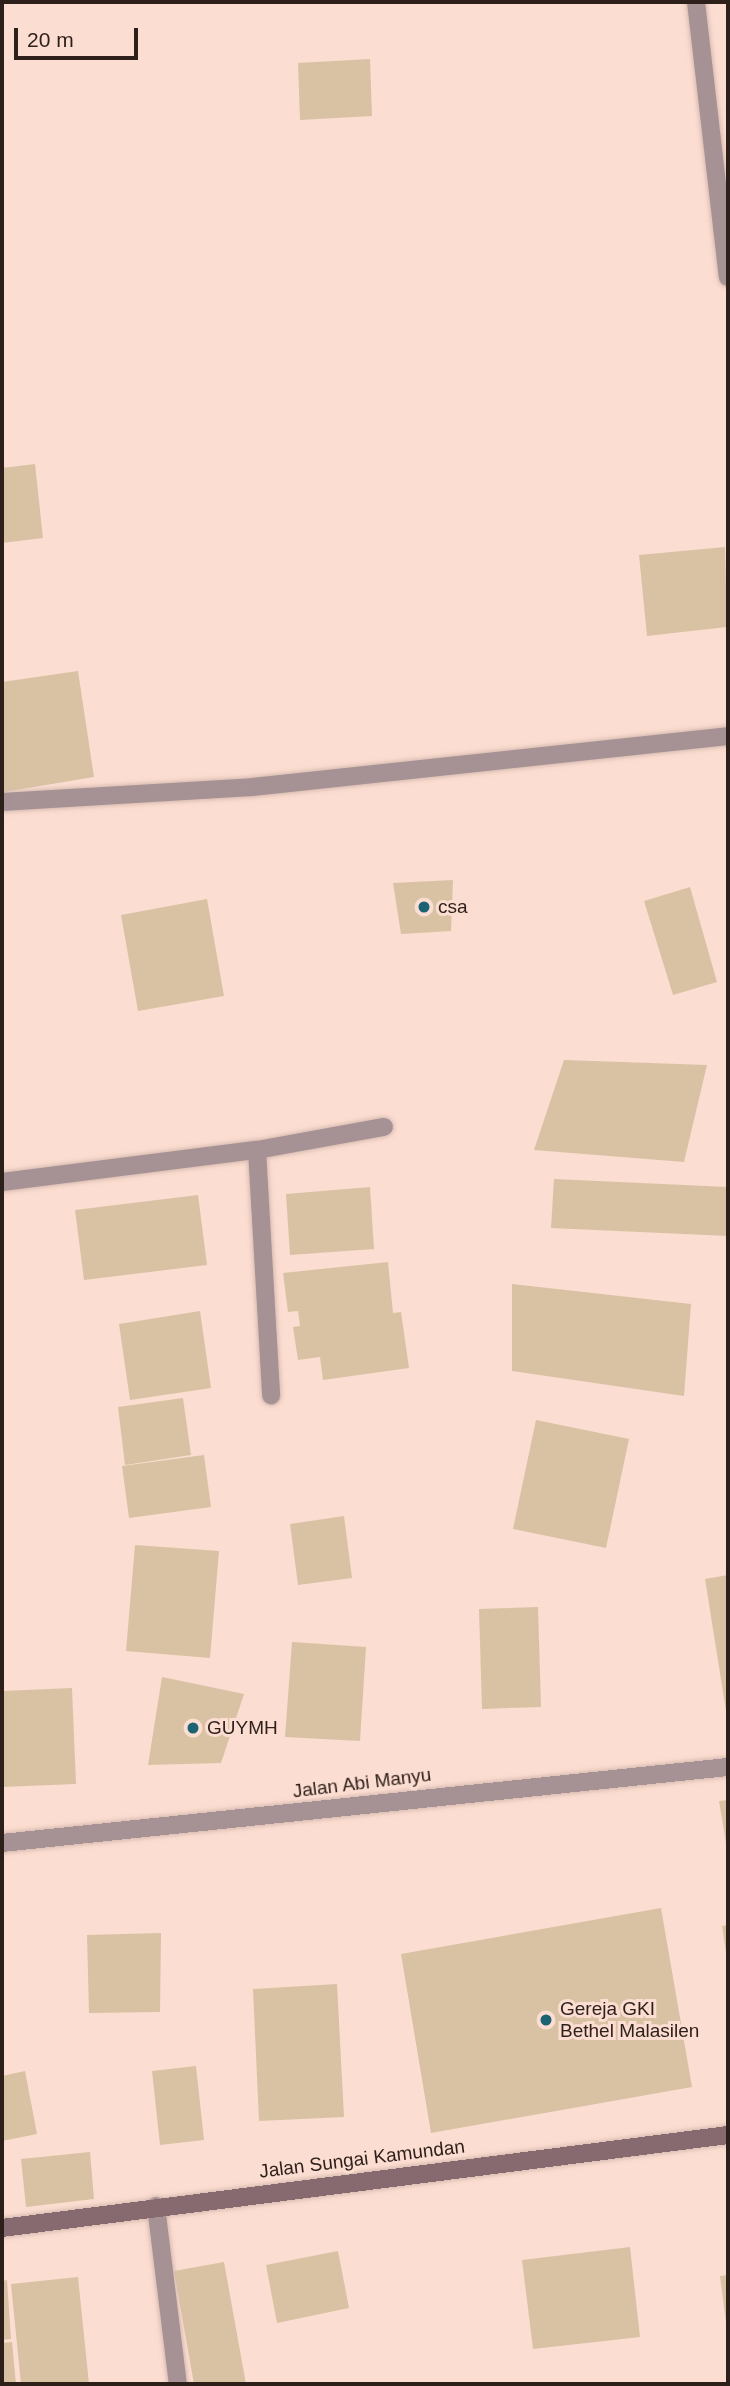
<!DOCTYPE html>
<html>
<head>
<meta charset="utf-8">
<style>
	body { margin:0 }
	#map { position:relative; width:730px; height:2386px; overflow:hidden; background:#fcddd1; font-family:Helvetica,sans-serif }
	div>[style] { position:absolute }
	.building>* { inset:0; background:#d9c2a4 }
	.roads { filter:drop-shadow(0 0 2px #d7bbb0) drop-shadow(0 0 2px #d7bbb0) }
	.street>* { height:18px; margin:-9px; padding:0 9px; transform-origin:9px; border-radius:9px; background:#a69295 }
	.secondary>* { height:18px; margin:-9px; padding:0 9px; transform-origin:9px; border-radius:9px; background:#876a6f }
	.dots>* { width:19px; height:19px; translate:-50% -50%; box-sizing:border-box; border:4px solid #fcddd1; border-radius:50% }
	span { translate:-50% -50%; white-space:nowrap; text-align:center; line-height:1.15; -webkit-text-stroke:6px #fcddd1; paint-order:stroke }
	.poi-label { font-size:19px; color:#2d1f1a }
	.left { translate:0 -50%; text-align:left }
	.street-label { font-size:19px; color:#2d1f1a }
	.frame { position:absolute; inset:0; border:4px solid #2d1f1a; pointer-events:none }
	.scale { position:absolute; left:14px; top:28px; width:124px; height:32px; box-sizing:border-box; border:4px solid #2d1f1a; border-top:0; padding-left:9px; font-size:21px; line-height:24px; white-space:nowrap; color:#2d1f1a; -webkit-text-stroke:5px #fcddd1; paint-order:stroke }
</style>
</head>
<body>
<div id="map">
	<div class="building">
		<i style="clip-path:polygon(370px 59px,372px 116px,300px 120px,298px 63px)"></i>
		<i style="clip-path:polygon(35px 464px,43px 538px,2px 543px,2px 468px)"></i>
		<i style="clip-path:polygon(725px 547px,727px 627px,647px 636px,639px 555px)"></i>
		<i style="clip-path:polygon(78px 671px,94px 777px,4px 792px,2px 682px)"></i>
		<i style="clip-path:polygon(453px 880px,451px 931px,401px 934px,393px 883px)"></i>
		<i style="clip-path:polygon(690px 887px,717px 982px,673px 995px,644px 901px)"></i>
		<i style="clip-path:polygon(207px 899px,224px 996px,138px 1011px,121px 915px)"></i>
		<i style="clip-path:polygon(564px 1060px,707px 1065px,684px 1162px,534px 1150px)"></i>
		<i style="clip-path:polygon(554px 1179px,728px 1187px,728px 1236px,551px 1228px)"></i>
		<i style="clip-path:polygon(370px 1187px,374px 1249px,290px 1255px,286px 1194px)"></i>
		<i style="clip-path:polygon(198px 1195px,207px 1265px,84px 1280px,75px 1210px)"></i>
		<i style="clip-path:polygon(388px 1262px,393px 1313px,401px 1312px,409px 1368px,323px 1380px,320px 1357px,298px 1360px,293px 1327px,300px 1326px,298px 1311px,288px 1312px,283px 1273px)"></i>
		<i style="clip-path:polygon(512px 1284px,691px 1304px,684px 1396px,512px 1371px)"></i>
		<i style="clip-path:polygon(200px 1311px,211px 1388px,130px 1400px,119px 1324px)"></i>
		<i style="clip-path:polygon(183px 1398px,191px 1455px,125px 1465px,118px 1407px)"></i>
		<i style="clip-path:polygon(536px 1420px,629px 1439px,606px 1548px,513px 1529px)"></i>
		<i style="clip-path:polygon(204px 1455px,211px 1507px,129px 1518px,122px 1466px)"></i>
		<i style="clip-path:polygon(344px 1516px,352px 1578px,298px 1585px,290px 1524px)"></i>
		<i style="clip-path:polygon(135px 1545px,219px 1551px,210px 1658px,126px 1651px)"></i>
		<i style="clip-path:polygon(728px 1575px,728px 1717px,727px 1717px,705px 1579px)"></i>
		<i style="clip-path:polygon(538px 1607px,541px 1707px,482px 1709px,479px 1609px)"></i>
		<i style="clip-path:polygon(292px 1642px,366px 1647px,360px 1741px,285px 1737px)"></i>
		<i style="clip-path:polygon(162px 1677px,244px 1694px,221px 1763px,148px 1765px)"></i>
		<i style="clip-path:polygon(72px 1688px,76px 1784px,2px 1787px,2px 1691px)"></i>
		<i style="clip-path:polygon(728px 1800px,728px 1849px,727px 1849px,719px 1801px)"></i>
		<i style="clip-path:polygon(661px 1908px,692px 2087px,431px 2133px,401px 1954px)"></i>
		<i style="clip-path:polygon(728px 1925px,728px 1959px,727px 1959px,722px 1926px)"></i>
		<i style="clip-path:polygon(161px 1933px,160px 2012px,89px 2013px,87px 1935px)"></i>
		<i style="clip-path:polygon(337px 1984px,344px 2117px,259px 2121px,253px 1989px)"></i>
		<i style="clip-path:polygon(196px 2066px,204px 2140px,160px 2145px,152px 2071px)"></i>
		<i style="clip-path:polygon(25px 2071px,37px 2134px,2px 2141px,2px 2076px)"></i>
		<i style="clip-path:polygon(90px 2152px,94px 2199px,26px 2207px,21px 2159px)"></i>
		<i style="clip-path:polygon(630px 2247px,640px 2337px,533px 2349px,522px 2260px)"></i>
		<i style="clip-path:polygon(338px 2251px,349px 2308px,277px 2323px,266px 2265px)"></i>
		<i style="clip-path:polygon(224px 2262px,246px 2384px,194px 2384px,174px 2271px)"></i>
		<i style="clip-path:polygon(728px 2275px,728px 2330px,727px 2330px,720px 2276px)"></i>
		<i style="clip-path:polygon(78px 2277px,89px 2384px,21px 2384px,11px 2284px)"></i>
		<i style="clip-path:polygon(7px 2280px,11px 2339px,2px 2340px,2px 2281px)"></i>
		<i style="clip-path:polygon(12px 2342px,16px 2384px,2px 2384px,2px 2343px)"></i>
	</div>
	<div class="roads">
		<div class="street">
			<i style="left:696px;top:2px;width:277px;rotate:83.4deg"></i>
			<i style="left:2px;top:802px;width:250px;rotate:-3.4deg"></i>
			<i style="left:252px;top:787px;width:479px;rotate:-6.1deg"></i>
			<i style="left:257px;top:1150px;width:246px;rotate:86.7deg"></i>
			<i style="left:2px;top:1182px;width:257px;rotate:-7.2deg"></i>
			<i style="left:257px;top:1150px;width:129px;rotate:-10.3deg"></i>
			<i style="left:2px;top:1843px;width:730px;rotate:-5.98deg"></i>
			<i style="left:156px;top:2206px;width:179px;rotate:83deg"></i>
		</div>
		<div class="secondary">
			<i style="left:2px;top:2228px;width:732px;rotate:-7.3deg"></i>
		</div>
	</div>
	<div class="dots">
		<i style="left:424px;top:907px;background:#1b6372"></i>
		<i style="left:193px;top:1728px;background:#1b6372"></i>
		<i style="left:546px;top:2020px;background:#1b6372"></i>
	</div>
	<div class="poi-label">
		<span class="left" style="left:438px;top:907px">csa</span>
		<span class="left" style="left:207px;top:1728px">GUYMH</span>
		<span class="left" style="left:560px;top:2020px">Gereja GKI<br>Bethel Malasilen</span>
	</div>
	<div class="street-label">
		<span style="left:362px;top:1783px;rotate:-7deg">Jalan Abi Manyu</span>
		<span style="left:362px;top:2159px;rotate:-7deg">Jalan Sungai Kamundan</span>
	</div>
	<div class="frame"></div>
	<div class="scale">20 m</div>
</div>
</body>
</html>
